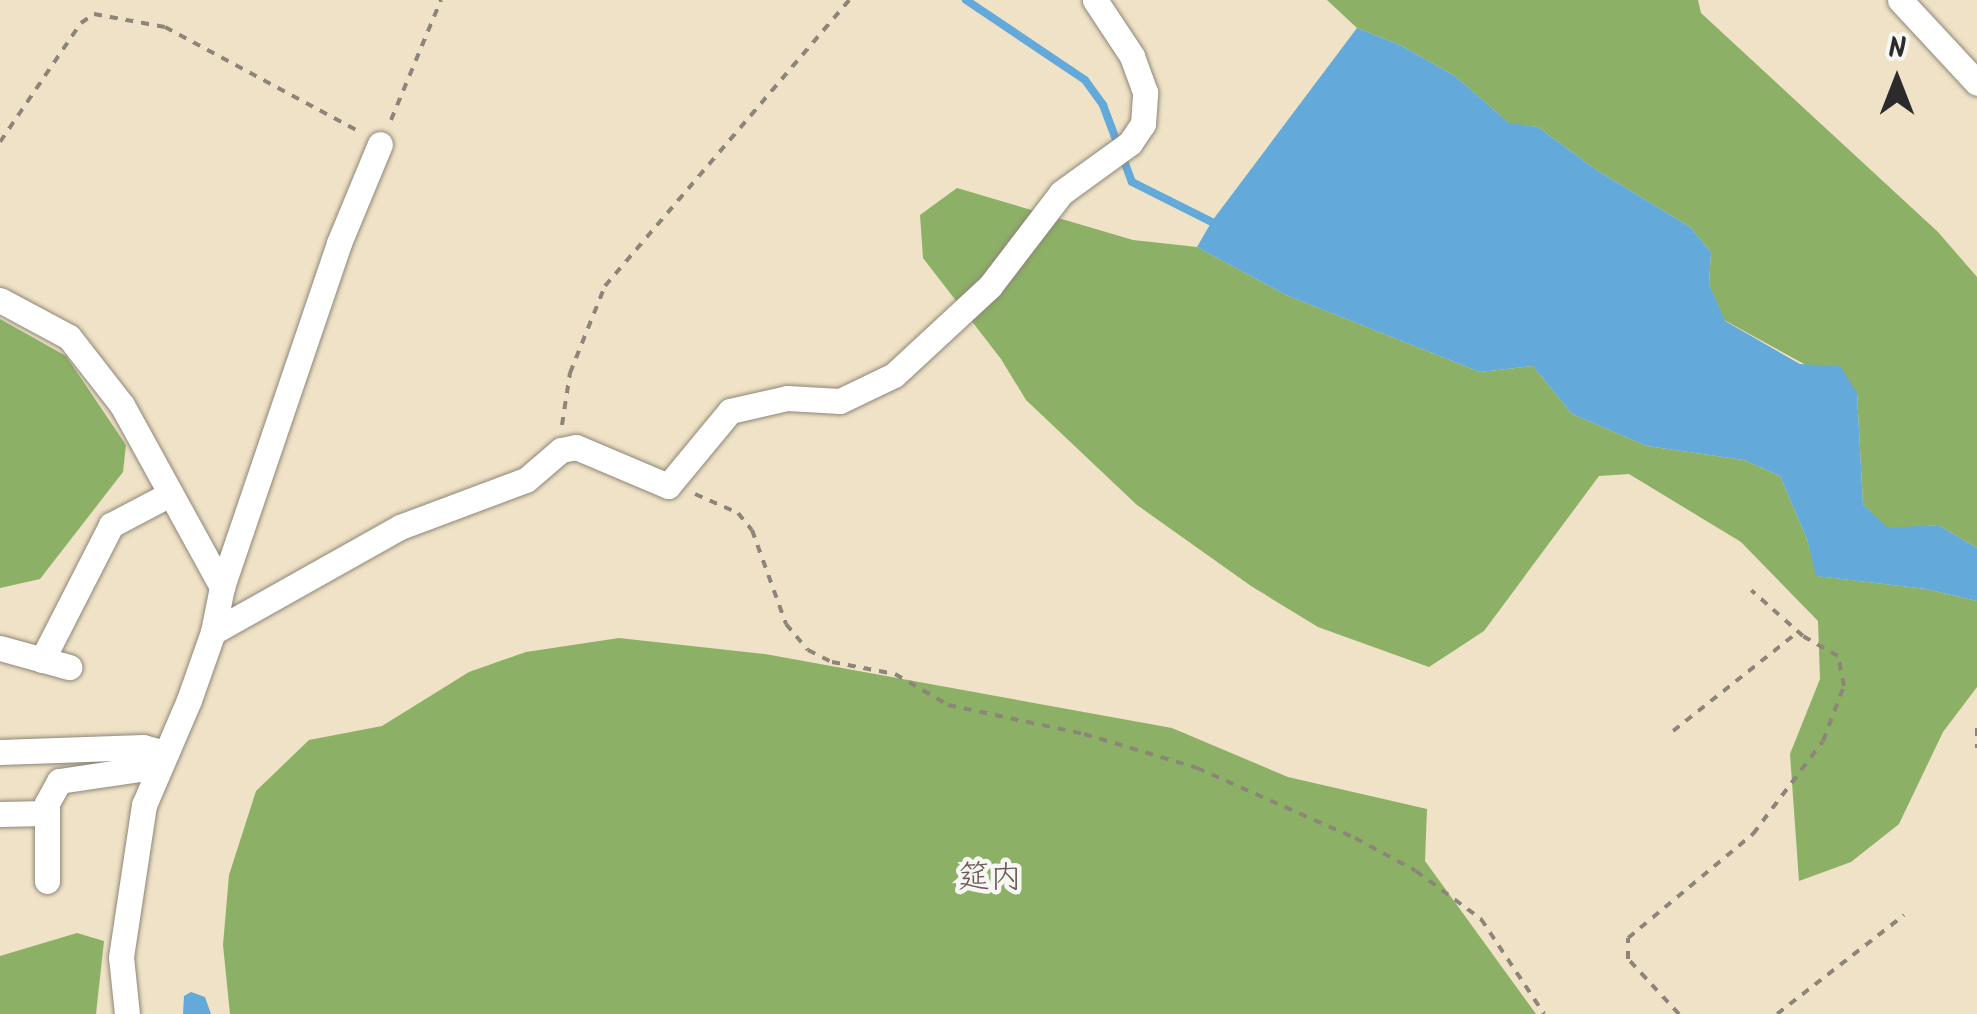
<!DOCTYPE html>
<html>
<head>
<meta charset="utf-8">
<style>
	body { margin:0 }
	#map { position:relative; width:1977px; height:1014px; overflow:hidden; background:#efe2c6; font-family:Kalam,"Klee One",sans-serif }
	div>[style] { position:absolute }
	.forest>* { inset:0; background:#8cb066 }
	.water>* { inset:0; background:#63a9d9 }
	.stream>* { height:8px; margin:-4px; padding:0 4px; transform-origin:4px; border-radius:4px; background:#63a9d9 }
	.path>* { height:4px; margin-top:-2px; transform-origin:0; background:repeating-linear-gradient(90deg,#8d8678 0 8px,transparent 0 16px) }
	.roads { filter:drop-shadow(0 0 2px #8d8678) drop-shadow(0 0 2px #8d8678) }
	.minor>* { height:25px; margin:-12.5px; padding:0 12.5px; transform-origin:12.5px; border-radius:12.5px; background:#fff }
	span { translate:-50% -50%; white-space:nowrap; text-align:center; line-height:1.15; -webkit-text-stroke:9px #f6f6f2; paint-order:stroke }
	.quarter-label { font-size:32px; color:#6d5a57 }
	.north { position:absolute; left:1847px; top:30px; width:100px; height:100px; -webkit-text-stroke:8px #f6f6f2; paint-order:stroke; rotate:0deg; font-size:28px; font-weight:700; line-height:40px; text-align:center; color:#2b2b2b }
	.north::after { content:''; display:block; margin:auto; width:35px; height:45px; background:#2b2b2b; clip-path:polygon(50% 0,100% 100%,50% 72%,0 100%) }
</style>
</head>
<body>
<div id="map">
	<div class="forest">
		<i style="clip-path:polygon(1327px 0,1698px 0,1701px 13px,1938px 232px,1977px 277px,1977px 548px,1938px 525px,1888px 529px,1863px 504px,1857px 393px,1724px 320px,1709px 284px,1711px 252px,1690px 227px,1595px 169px,1538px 127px,1510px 124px,1455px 76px,1400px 45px,1357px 28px)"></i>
		<i style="clip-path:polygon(957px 188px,1133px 240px,1197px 247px,1286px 295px,1480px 372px,1533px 366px,1572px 414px,1647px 446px,1744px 460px,1780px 476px,1807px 539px,1817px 576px,1926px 589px,1977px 601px,1977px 687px,1943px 732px,1899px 824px,1851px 862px,1799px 881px,1790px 754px,1820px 679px,1818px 621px,1741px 542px,1629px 474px,1599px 476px,1484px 631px,1429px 667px,1318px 627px,1251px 586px,1137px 505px,1026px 400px,1001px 359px,923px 258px,920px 215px)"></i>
		<i style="clip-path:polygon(0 319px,66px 356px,126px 445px,123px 472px,40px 579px,0 588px)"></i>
		<i style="clip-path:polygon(619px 638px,765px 654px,1172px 728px,1288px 777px,1427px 809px,1425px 861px,1536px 1014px,230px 1014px,223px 945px,229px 875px,256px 791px,309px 740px,382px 726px,469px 672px,526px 652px)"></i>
		<i style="clip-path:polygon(77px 933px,104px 941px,96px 1014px,0 1014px,0 956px)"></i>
	</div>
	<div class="water">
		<i style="clip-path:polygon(1357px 28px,1400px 45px,1455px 76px,1509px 123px,1538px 127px,1595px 169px,1690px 227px,1711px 252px,1709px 284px,1725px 321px,1800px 364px,1840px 366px,1857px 393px,1863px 504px,1888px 528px,1938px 525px,1977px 548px,1977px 601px,1926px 589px,1816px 576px,1807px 539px,1780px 476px,1744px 460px,1647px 446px,1572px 414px,1533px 366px,1480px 372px,1286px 295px,1197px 247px,1212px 221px)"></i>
		<i style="clip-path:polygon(191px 992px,205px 997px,211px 1014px,183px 1014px,184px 996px)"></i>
	</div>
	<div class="stream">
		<i style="left:966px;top:0;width:143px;rotate:33.9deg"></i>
		<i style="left:1085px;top:80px;width:31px;rotate:54deg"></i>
		<i style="left:1103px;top:105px;width:82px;rotate:69.4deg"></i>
		<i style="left:1132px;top:182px;width:98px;rotate:26.6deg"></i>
	</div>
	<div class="path">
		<i style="left:391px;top:120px;width:130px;rotate:-67.4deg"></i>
		<i style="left:0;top:142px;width:144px;rotate:-55.8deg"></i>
		<i style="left:81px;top:23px;width:16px;rotate:-35deg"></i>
		<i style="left:94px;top:14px;width:72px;rotate:10.4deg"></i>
		<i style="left:165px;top:27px;width:221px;rotate:28.3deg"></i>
		<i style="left:562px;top:425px;width:53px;rotate:-81.3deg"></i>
		<i style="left:570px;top:373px;width:94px;rotate:-68.1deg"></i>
		<i style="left:605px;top:286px;width:376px;rotate:-49.5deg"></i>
		<i style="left:695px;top:494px;width:47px;rotate:23.8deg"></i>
		<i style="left:738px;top:513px;width:22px;rotate:51deg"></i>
		<i style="left:752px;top:530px;width:100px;rotate:70.1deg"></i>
		<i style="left:786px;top:624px;width:34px;rotate:50deg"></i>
		<i style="left:808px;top:650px;width:27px;rotate:27deg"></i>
		<i style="left:832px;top:662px;width:64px;rotate:10.8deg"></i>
		<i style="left:895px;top:674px;width:61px;rotate:30.3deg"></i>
		<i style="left:948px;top:705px;width:139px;rotate:12deg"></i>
		<i style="left:1084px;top:734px;width:118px;rotate:16.7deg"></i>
		<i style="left:1197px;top:768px;width:173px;rotate:23.9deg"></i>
		<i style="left:1355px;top:838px;width:69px;rotate:28.4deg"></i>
		<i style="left:1416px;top:871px;width:81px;rotate:36.4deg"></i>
		<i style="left:1481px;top:919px;width:114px;rotate:56.4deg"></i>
		<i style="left:1977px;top:728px;width:20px;rotate:90deg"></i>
		<i style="left:1673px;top:731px;width:159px;rotate:-38.4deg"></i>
		<i style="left:1679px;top:1014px;width:75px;rotate:-132.8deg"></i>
		<i style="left:1628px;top:959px;width:21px;rotate:-90deg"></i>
		<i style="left:1628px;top:938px;width:163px;rotate:-39.8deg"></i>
		<i style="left:1753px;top:834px;width:116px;rotate:-53deg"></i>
		<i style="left:1823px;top:741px;width:59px;rotate:-69.1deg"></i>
		<i style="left:1844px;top:686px;width:31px;rotate:-101deg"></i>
		<i style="left:1838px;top:656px;width:40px;rotate:-150.3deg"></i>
		<i style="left:1803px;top:636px;width:69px;rotate:-138.5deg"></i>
		<i style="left:1777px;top:1014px;width:161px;rotate:-37.9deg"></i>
	</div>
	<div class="roads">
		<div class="minor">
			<i style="left:1900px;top:0;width:113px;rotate:47.1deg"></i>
			<i style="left:0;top:300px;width:78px;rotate:28.2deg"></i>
			<i style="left:69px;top:337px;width:86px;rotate:52.1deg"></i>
			<i style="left:122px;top:405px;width:208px;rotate:61.2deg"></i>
			<i style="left:213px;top:632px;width:214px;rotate:-29.3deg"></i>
			<i style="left:400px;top:527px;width:134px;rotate:-20.5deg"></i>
			<i style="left:526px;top:480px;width:46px;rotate:-40.6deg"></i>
			<i style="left:561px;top:450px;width:15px;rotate:-11deg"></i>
			<i style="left:576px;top:447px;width:100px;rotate:23deg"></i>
			<i style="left:668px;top:486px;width:97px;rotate:-50.4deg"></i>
			<i style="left:730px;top:411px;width:58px;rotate:-12.8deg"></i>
			<i style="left:787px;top:398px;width:53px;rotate:3.2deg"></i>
			<i style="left:840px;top:401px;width:60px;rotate:-25.7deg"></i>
			<i style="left:894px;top:375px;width:131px;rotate:-42.8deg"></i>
			<i style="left:990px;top:286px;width:117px;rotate:-52.6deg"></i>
			<i style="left:1061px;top:193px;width:85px;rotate:-35.9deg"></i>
			<i style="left:1130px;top:143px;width:23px;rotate:-56deg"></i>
			<i style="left:1143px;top:124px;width:32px;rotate:-86deg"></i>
			<i style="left:1145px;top:92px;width:38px;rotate:-110deg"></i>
			<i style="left:1132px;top:56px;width:67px;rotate:-123.5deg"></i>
			<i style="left:0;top:648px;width:72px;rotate:15.4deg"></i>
			<i style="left:42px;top:660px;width:152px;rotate:-62.9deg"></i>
			<i style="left:111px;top:525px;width:67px;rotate:-27.7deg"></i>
			<i style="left:0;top:752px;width:143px;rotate:-2deg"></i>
			<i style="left:143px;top:747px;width:24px;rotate:15deg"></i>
			<i style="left:0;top:814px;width:47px;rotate:-1.2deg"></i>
			<i style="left:47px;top:881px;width:78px;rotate:-90deg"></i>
			<i style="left:47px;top:803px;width:25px;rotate:-61deg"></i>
			<i style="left:59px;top:781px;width:101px;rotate:-8.5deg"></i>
			<i style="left:127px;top:1014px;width:57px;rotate:-96deg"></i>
			<i style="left:121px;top:957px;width:154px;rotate:-81.4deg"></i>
			<i style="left:144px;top:805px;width:114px;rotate:-66.8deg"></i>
			<i style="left:189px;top:700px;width:72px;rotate:-70.6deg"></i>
			<i style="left:213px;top:632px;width:46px;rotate:-78.7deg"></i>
			<i style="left:222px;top:587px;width:363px;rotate:-71.2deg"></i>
			<i style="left:339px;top:243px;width:107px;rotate:-67.5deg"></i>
		</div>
	</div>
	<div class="quarter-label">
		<span style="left:990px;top:879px">筵内</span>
	</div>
	<div class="north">N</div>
</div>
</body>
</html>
